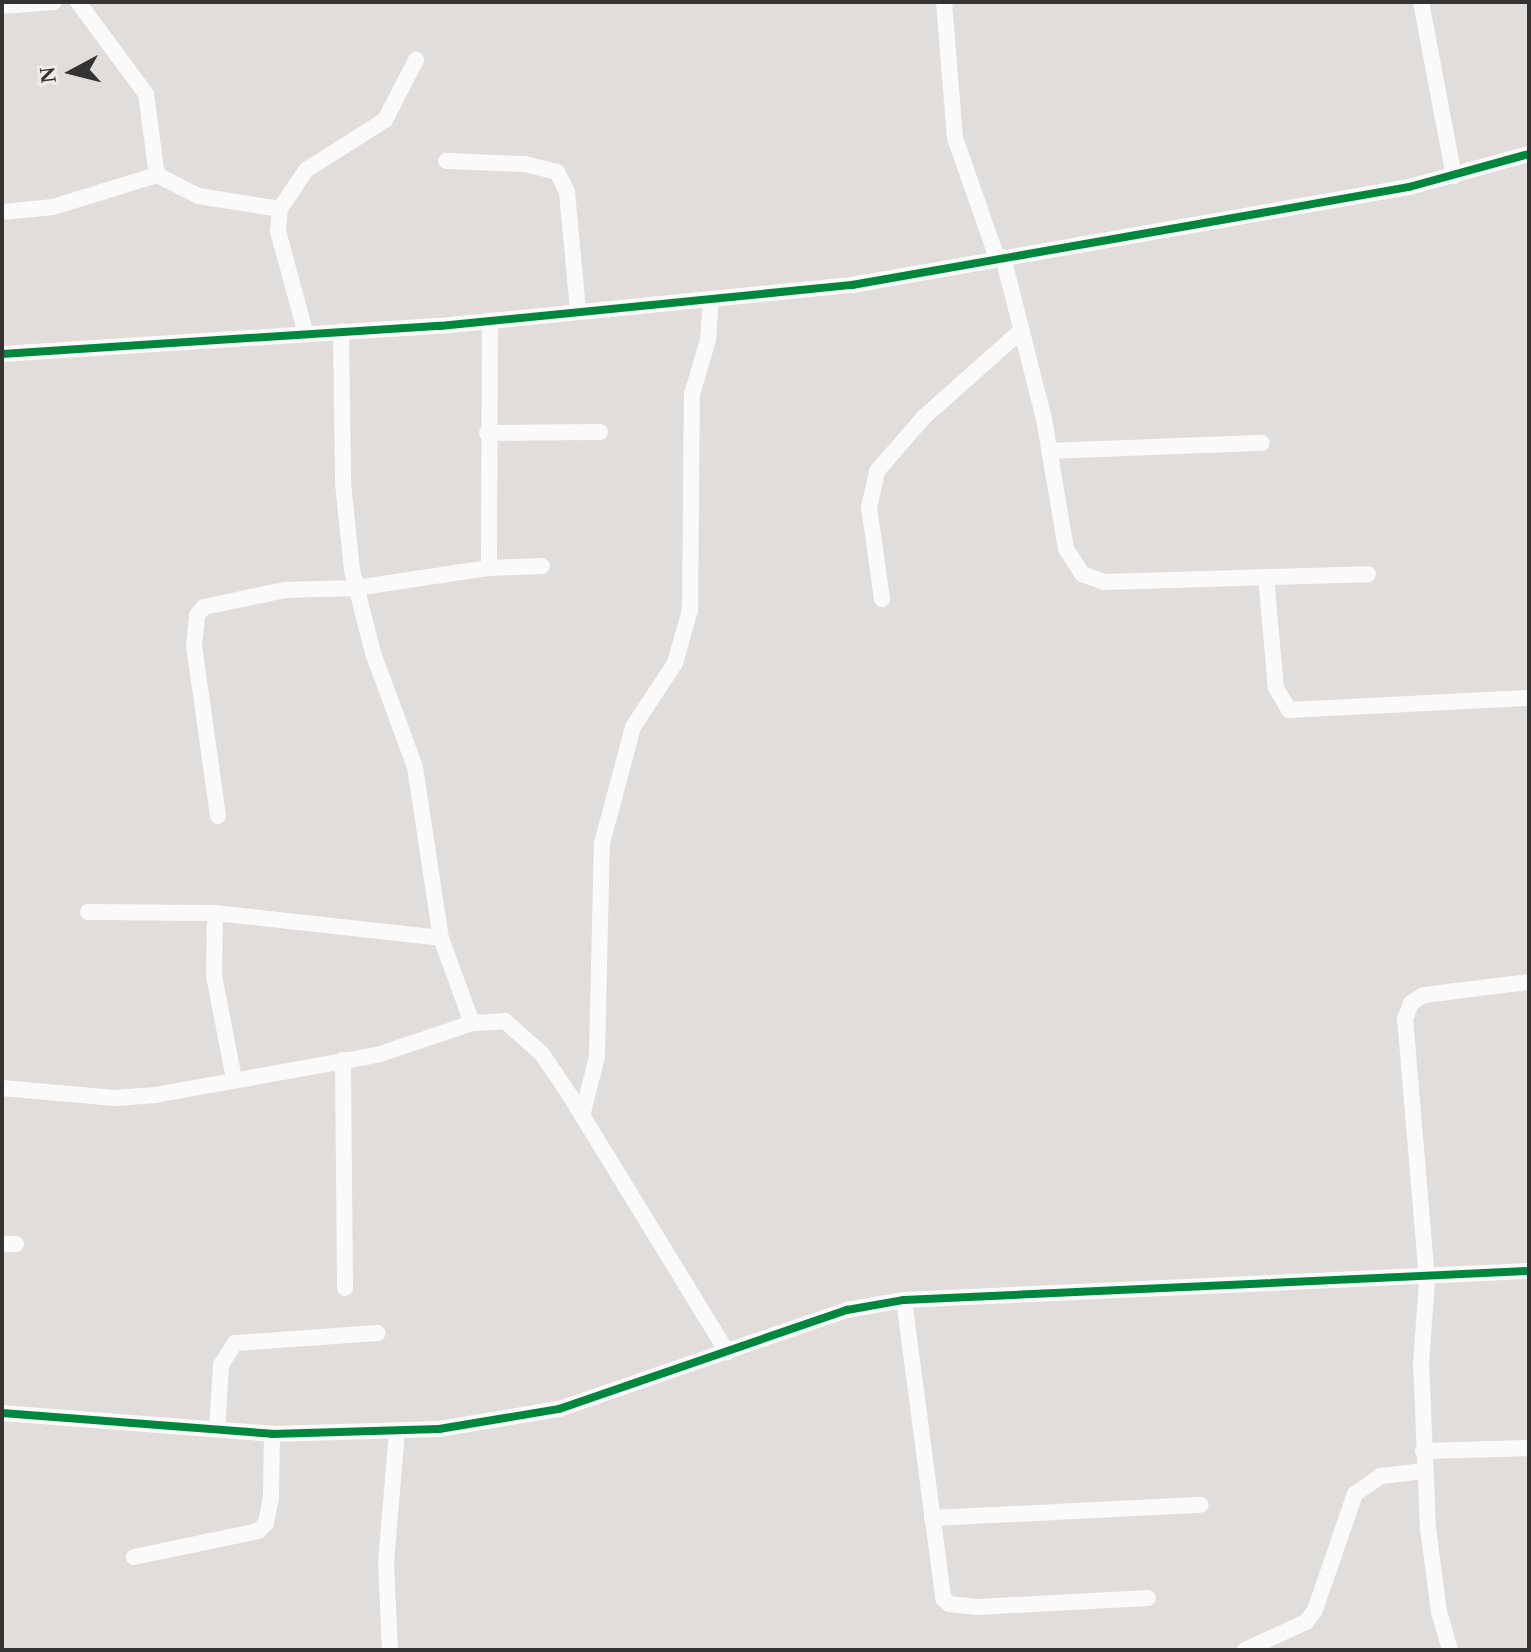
<!DOCTYPE html>
<html>
<head>
<meta charset="utf-8">
<style>
	body { margin:0 }
	#map { position:relative; width:1531px; height:1652px; overflow:hidden; background:#e0dddb; font-family:"Times New Roman",serif }
	div>[style] { position:absolute }
	.street>* { height:16px; margin:-8px; padding:0 8px; transform-origin:8px; border-radius:8px; background:#fafafa }
	.cycleway>* { height:8px; margin:-4px; padding:0 4px; transform-origin:4px; border-radius:4px; background:#00873e }
	span { translate:-50% -50%; white-space:nowrap; text-align:center; line-height:1.15; -webkit-text-stroke:6px #efebe6; paint-order:stroke }
	.frame { position:absolute; inset:0; border:4px solid #353331; pointer-events:none }
	.north { position:absolute; left:32px; top:32px; width:80px; height:80px; -webkit-text-stroke:6px #efebe6; paint-order:stroke; rotate:263deg; font-size:22px; font-weight:700; line-height:32px; text-align:center; color:#353331 }
	.north::after { content:''; display:block; margin:auto; width:28px; height:36px; background:#353331; clip-path:polygon(50% 0,100% 100%,50% 72%,0 100%) }
</style>
</head>
<body>
<div id="map">
	<div class="street">
		<i style="left:78px;top:2px;width:114px;rotate:53.5deg"></i>
		<i style="left:146px;top:94px;width:82px;rotate:82.3deg"></i>
		<i style="left:157px;top:175px;width:46px;rotate:27.1deg"></i>
		<i style="left:198px;top:196px;width:83px;rotate:9deg"></i>
		<i style="left:944px;top:2px;width:136px;rotate:85.4deg"></i>
		<i style="left:955px;top:138px;width:127px;rotate:70.7deg"></i>
		<i style="left:1421px;top:2px;width:177px;rotate:79.3deg"></i>
		<i style="left:2px;top:6px;width:52px;rotate:-4.4deg"></i>
		<i style="left:446px;top:161px;width:79px;rotate:2.2deg"></i>
		<i style="left:525px;top:164px;width:33px;rotate:14deg"></i>
		<i style="left:557px;top:172px;width:22px;rotate:63deg"></i>
		<i style="left:567px;top:192px;width:120px;rotate:84.7deg"></i>
		<i style="left:2px;top:212px;width:51px;rotate:-5.6deg"></i>
		<i style="left:53px;top:207px;width:109px;rotate:-17.1deg"></i>
		<i style="left:1003px;top:257px;width:167px;rotate:75.8deg"></i>
		<i style="left:1044px;top:419px;width:132px;rotate:80.4deg"></i>
		<i style="left:1066px;top:549px;width:30px;rotate:57deg"></i>
		<i style="left:1082px;top:574px;width:23px;rotate:20deg"></i>
		<i style="left:1104px;top:582px;width:264px;rotate:-1.7deg"></i>
		<i style="left:305px;top:331px;width:104px;rotate:-105.1deg"></i>
		<i style="left:278px;top:231px;width:22px;rotate:-85deg"></i>
		<i style="left:280px;top:209px;width:47px;rotate:-56.3deg"></i>
		<i style="left:306px;top:170px;width:93px;rotate:-32.3deg"></i>
		<i style="left:385px;top:120px;width:68px;rotate:-62.7deg"></i>
		<i style="left:341px;top:331px;width:152px;rotate:89.2deg"></i>
		<i style="left:343px;top:483px;width:87px;rotate:84.1deg"></i>
		<i style="left:352px;top:570px;width:86px;rotate:75.8deg"></i>
		<i style="left:373px;top:653px;width:121px;rotate:69.8deg"></i>
		<i style="left:415px;top:767px;width:173px;rotate:81.4deg"></i>
		<i style="left:441px;top:938px;width:90px;rotate:70deg"></i>
		<i style="left:2px;top:354px;width:439px;rotate:-3.7deg"></i>
		<i style="left:440px;top:326px;width:414px;rotate:-5.7deg"></i>
		<i style="left:852px;top:285px;width:566px;rotate:-9.98deg"></i>
		<i style="left:1409px;top:187px;width:124px;rotate:-15.4deg"></i>
		<i style="left:487px;top:433px;width:113px;rotate:-0.5deg"></i>
		<i style="left:1049px;top:451px;width:213px;rotate:-2.2deg"></i>
		<i style="left:489px;top:568px;width:247px;rotate:-89.8deg"></i>
		<i style="left:1266px;top:577px;width:111px;rotate:84.9deg"></i>
		<i style="left:1276px;top:688px;width:26px;rotate:59deg"></i>
		<i style="left:1289px;top:710px;width:240px;rotate:-2.9deg"></i>
		<i style="left:882px;top:599px;width:93px;rotate:-98deg"></i>
		<i style="left:869px;top:507px;width:37px;rotate:-77deg"></i>
		<i style="left:877px;top:471px;width:72px;rotate:-49deg"></i>
		<i style="left:924px;top:417px;width:131px;rotate:-41.6deg"></i>
		<i style="left:218px;top:816px;width:172px;rotate:-98deg"></i>
		<i style="left:194px;top:646px;width:31px;rotate:-84deg"></i>
		<i style="left:197px;top:615px;width:11px;rotate:-49deg"></i>
		<i style="left:204px;top:607px;width:83px;rotate:-11.9deg"></i>
		<i style="left:285px;top:590px;width:71px;rotate:-1.6deg"></i>
		<i style="left:356px;top:588px;width:134px;rotate:-8.6deg"></i>
		<i style="left:489px;top:568px;width:53px;rotate:-2.2deg"></i>
		<i style="left:88px;top:912px;width:127px;rotate:0.5deg"></i>
		<i style="left:215px;top:913px;width:227px;rotate:6.3deg"></i>
		<i style="left:215px;top:913px;width:63px;rotate:90.9deg"></i>
		<i style="left:214px;top:976px;width:105px;rotate:79deg"></i>
		<i style="left:343px;top:1060px;width:228px;rotate:89.5deg"></i>
		<i style="left:2px;top:1088px;width:113px;rotate:5.1deg"></i>
		<i style="left:115px;top:1098px;width:40px;rotate:-4.3deg"></i>
		<i style="left:155px;top:1095px;width:226px;rotate:-10.2deg"></i>
		<i style="left:377px;top:1055px;width:100px;rotate:-18.6deg"></i>
		<i style="left:472px;top:1023px;width:33px;rotate:-3deg"></i>
		<i style="left:505px;top:1021px;width:50px;rotate:41.7deg"></i>
		<i style="left:542px;top:1054px;width:48px;rotate:56deg"></i>
		<i style="left:569px;top:1094px;width:303px;rotate:58.5deg"></i>
		<i style="left:582px;top:1116px;width:61px;rotate:-75.7deg"></i>
		<i style="left:597px;top:1057px;width:214px;rotate:-88.7deg"></i>
		<i style="left:602px;top:843px;width:120px;rotate:-75deg"></i>
		<i style="left:633px;top:727px;width:77px;rotate:-56.7deg"></i>
		<i style="left:675px;top:663px;width:55px;rotate:-74.2deg"></i>
		<i style="left:690px;top:610px;width:216px;rotate:-89.5deg"></i>
		<i style="left:692px;top:394px;width:56px;rotate:-73.5deg"></i>
		<i style="left:708px;top:340px;width:39px;rotate:-86deg"></i>
		<i style="left:2px;top:1244px;width:14px"></i>
		<i style="left:904px;top:1300px;width:301px;rotate:82.5deg"></i>
		<i style="left:943px;top:1598px;width:8px;rotate:45deg"></i>
		<i style="left:949px;top:1604px;width:28px;rotate:6deg"></i>
		<i style="left:977px;top:1607px;width:171px;rotate:-3deg"></i>
		<i style="left:2px;top:1413px;width:271px;rotate:4.4deg"></i>
		<i style="left:272px;top:1434px;width:167px;rotate:-1.7deg"></i>
		<i style="left:439px;top:1429px;width:122px;rotate:-9.5deg"></i>
		<i style="left:559px;top:1409px;width:305px;rotate:-19deg"></i>
		<i style="left:847px;top:1310px;width:58px;rotate:-10deg"></i>
		<i style="left:904px;top:1300px;width:626px;rotate:-2.66deg"></i>
		<i style="left:217px;top:1429px;width:64px;rotate:-86.4deg"></i>
		<i style="left:221px;top:1365px;width:26px;rotate:-58deg"></i>
		<i style="left:235px;top:1343px;width:143px;rotate:-4deg"></i>
		<i style="left:1423px;top:1451px;width:106px;rotate:-1.6deg"></i>
		<i style="left:932px;top:1518px;width:269px;rotate:-2.8deg"></i>
		<i style="left:134px;top:1557px;width:127px;rotate:-11.8deg"></i>
		<i style="left:258px;top:1531px;width:11px;rotate:-45deg"></i>
		<i style="left:266px;top:1523px;width:26px;rotate:-79deg"></i>
		<i style="left:271px;top:1497px;width:63px;rotate:-89.1deg"></i>
		<i style="left:390px;top:1650px;width:88px;rotate:-92.6deg"></i>
		<i style="left:386px;top:1562px;width:131px;rotate:-85.2deg"></i>
		<i style="left:1245px;top:1650px;width:67px;rotate:-24.7deg"></i>
		<i style="left:1306px;top:1622px;width:15px;rotate:-53deg"></i>
		<i style="left:1315px;top:1610px;width:123px;rotate:-71deg"></i>
		<i style="left:1355px;top:1494px;width:32px;rotate:-35deg"></i>
		<i style="left:1381px;top:1476px;width:43px;rotate:-6.6deg"></i>
		<i style="left:1450px;top:1650px;width:40px;rotate:-106deg"></i>
		<i style="left:1439px;top:1612px;width:85px;rotate:-97.5deg"></i>
		<i style="left:1428px;top:1528px;width:164px;rotate:-92.4deg"></i>
		<i style="left:1421px;top:1364px;width:84px;rotate:-85.9deg"></i>
		<i style="left:1427px;top:1280px;width:262px;rotate:-94.8deg"></i>
		<i style="left:1405px;top:1019px;width:17px;rotate:-69deg"></i>
		<i style="left:1411px;top:1003px;width:15px;rotate:-32deg"></i>
		<i style="left:1424px;top:995px;width:106px;rotate:-7.1deg"></i>
	</div>
	<div class="cycleway">
		<i style="left:2px;top:354px;width:439px;rotate:-3.7deg"></i>
		<i style="left:440px;top:326px;width:414px;rotate:-5.7deg"></i>
		<i style="left:852px;top:285px;width:566px;rotate:-9.98deg"></i>
		<i style="left:1409px;top:187px;width:124px;rotate:-15.4deg"></i>
		<i style="left:2px;top:1413px;width:271px;rotate:4.4deg"></i>
		<i style="left:272px;top:1434px;width:167px;rotate:-1.7deg"></i>
		<i style="left:439px;top:1429px;width:122px;rotate:-9.5deg"></i>
		<i style="left:559px;top:1409px;width:305px;rotate:-19deg"></i>
		<i style="left:847px;top:1310px;width:58px;rotate:-10deg"></i>
		<i style="left:904px;top:1300px;width:626px;rotate:-2.66deg"></i>
	</div>
	<div class="frame"></div>
	<div class="north">N</div>
</div>
</body>
</html>
